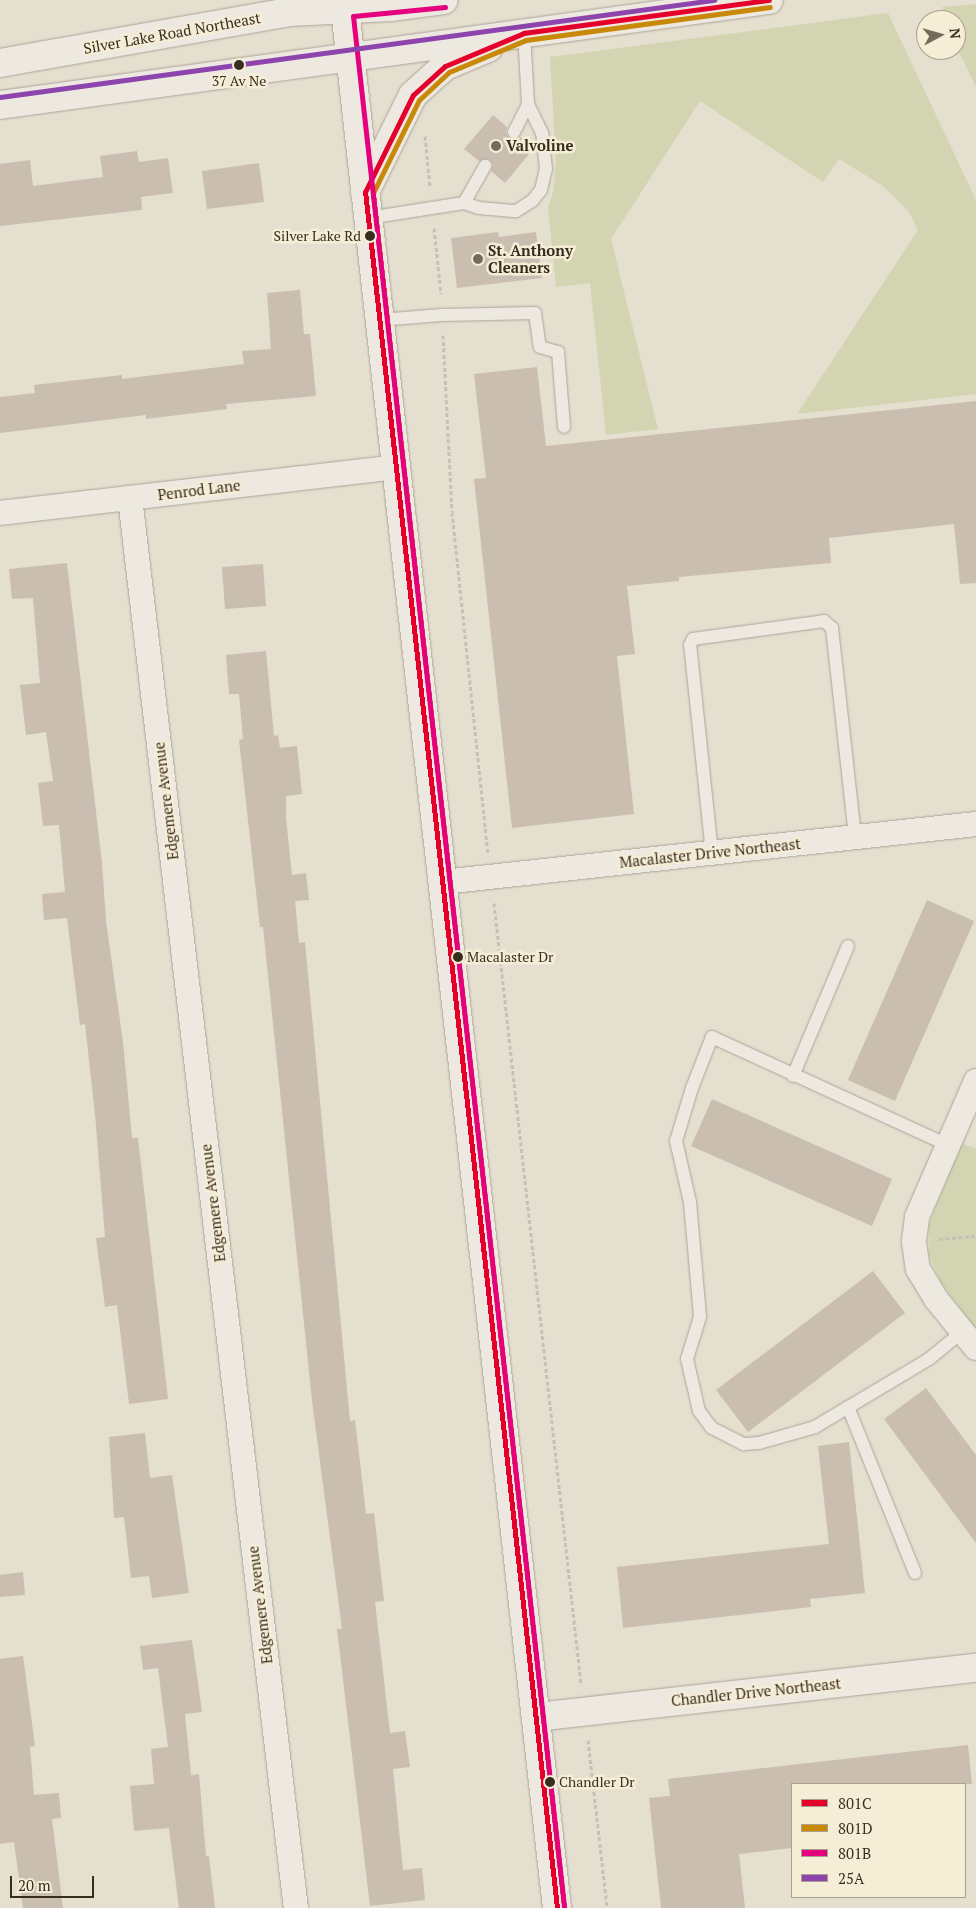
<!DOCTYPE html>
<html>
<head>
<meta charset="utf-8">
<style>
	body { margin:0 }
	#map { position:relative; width:976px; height:1908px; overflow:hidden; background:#e5dfcf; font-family:"PT Serif",serif }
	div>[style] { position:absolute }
	.green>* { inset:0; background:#d3d5b2 }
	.building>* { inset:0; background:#c9beb0 }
	.path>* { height:3px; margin-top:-1.5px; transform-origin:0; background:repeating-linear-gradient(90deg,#c6c1b8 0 4px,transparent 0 6.5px) }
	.roads { filter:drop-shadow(0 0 1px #aaa498) drop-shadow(0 0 1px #aaa498) }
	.service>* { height:12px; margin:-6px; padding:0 6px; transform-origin:6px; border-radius:6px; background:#ede9e1 }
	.minor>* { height:24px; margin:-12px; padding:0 12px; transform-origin:12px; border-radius:12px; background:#ede9e1 }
	.tertiary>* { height:28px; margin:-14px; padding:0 14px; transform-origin:14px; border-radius:14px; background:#ede9e1 }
	.secondary>* { height:28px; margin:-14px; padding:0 14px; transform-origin:14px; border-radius:14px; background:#ede9e1 }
	.bus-1>* { height:5px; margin:-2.5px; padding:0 2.5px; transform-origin:2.5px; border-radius:2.5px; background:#e4002b }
	.bus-2>* { height:5px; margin:-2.5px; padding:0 2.5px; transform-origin:2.5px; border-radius:2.5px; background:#c88808 }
	.bus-3>* { height:5px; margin:-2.5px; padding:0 2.5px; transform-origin:2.5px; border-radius:2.5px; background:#e5007d }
	.bus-4>* { height:5px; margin:-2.5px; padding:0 2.5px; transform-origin:2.5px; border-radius:2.5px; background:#8e44ad }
	.dots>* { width:14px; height:14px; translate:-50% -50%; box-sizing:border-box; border:2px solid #f5edd6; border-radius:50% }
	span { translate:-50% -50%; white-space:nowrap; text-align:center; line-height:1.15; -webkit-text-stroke:5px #f5edd6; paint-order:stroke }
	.bus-label { font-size:14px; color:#392d20 }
	.right { translate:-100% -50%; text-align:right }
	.left { translate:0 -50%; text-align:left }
	.street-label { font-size:15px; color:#392d20 }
	.poi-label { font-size:15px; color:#392d20; font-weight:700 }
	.legend { position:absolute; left:791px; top:1783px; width:175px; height:115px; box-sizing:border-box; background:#f5edd6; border:1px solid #aaa08d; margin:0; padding:6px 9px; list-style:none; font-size:15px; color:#392d20 }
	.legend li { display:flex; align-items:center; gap:10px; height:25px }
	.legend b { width:25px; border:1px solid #aaa08d }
	.north { position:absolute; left:916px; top:10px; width:50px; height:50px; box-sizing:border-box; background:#f5edd6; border:1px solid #aaa08d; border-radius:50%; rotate:84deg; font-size:14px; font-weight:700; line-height:20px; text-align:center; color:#392d20 }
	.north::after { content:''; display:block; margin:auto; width:18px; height:22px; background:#756b5d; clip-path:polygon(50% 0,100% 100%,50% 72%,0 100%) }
	.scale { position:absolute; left:10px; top:1876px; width:84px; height:22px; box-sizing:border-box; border:2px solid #392d20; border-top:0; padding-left:6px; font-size:15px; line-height:18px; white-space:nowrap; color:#392d20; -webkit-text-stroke:4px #f5edd6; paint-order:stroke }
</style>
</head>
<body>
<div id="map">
	<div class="green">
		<i style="clip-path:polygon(976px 4px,976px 87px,956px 46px,956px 20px,946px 20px,942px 7px)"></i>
		<i style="clip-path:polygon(888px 13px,976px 200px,976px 394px,797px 414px,918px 230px,909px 212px,883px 186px,839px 159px,823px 182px,700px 101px,611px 239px,658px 429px,606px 435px,590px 283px,556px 287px,548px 207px,553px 192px,556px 163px,550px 57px)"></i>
		<i style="clip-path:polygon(961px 1143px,976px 1149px,976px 1330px,940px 1281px,929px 1255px,929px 1225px)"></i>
	</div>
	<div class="building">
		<i style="clip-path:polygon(493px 115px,507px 127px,506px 133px,510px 139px,520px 137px,534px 148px,505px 183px,491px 171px,493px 165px,489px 159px,479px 161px,464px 149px)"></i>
		<i style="clip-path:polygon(137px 151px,139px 162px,168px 158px,173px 193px,141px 197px,142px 210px,0 226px,0 164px,30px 160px,33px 186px,103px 177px,100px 156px)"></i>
		<i style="clip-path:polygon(259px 163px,264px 202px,207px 209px,202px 171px)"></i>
		<i style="clip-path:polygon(498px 232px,499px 237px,536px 232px,542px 278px,457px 288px,451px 238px)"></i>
		<i style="clip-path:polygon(300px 290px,304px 334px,310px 334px,316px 396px,226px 404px,227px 409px,146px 419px,146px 415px,0 433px,0 397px,35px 393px,34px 385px,122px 375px,122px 379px,244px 364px,242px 351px,271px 349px,267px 293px)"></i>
		<i style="clip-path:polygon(537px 367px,546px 446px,976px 401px,976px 583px,960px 584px,954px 524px,829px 538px,831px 563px,679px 577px,679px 581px,627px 586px,635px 654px,617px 656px,634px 814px,512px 828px,474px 479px,486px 478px,474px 374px)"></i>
		<i style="clip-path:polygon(67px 563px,102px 863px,106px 921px,123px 1042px,132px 1138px,138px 1138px,168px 1399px,129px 1404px,117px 1305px,105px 1307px,96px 1238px,105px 1237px,95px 1114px,85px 1024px,80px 1025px,67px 918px,44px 920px,42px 894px,65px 892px,59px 825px,43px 826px,38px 783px,53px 781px,46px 732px,26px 735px,20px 685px,40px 683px,33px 598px,12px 599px,9px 569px)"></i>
		<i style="clip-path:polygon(263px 564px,266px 606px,225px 609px,222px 567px)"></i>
		<i style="clip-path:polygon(266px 651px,274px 736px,278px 735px,280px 748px,297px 746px,302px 794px,286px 796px,286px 818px,292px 875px,306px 873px,309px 900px,295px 901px,299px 943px,305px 942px,350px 1421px,355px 1420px,366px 1514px,374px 1513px,384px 1601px,375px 1602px,390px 1733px,405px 1731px,410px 1767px,393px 1769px,403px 1870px,422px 1868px,425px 1900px,370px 1906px,337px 1629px,342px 1629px,312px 1401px,263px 927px,260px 927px,239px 740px,243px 739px,239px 694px,229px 694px,226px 655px)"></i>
		<i style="clip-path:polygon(927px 900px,974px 921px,895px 1101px,848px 1080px)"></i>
		<i style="clip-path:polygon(712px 1099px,892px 1179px,872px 1226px,691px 1146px)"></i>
		<i style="clip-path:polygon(873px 1271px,905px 1313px,748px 1432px,716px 1390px)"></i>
		<i style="clip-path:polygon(926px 1388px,976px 1455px,976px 1543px,884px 1419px)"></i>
		<i style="clip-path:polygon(145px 1433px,150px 1478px,172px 1475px,189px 1593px,152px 1598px,149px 1576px,131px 1578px,124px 1517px,114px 1518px,109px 1437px)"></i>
		<i style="clip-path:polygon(849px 1442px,865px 1593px,810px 1599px,811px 1607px,623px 1628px,617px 1567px,829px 1544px,818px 1446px)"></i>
		<i style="clip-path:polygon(23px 1572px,25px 1595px,0 1597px,0 1575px)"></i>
		<i style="clip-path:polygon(192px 1640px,202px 1712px,185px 1714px,191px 1775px,199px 1774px,206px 1856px,209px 1856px,215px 1908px,179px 1908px,169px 1828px,134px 1831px,130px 1786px,154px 1784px,151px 1749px,168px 1747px,158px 1668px,143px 1670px,140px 1646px)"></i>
		<i style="clip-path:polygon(23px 1656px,35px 1746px,30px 1747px,34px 1795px,59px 1793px,61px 1818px,52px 1819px,63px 1908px,23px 1908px,14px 1842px,0 1844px,0 1659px)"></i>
		<i style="clip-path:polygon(968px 1745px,972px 1784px,792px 1784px,792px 1848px,739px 1854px,745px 1908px,661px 1908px,649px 1798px,670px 1796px,668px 1779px)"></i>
	</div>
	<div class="path">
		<i style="left:425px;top:136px;width:51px;rotate:84.4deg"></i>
		<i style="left:434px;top:228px;width:66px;rotate:83.9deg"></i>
		<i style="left:443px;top:335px;width:177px;rotate:87.1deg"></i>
		<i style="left:452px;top:512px;width:342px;rotate:84deg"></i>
		<i style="left:494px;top:903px;width:786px;rotate:83.64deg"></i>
		<i style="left:939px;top:1239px;width:37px;rotate:-5deg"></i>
		<i style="left:588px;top:1740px;width:169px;rotate:83.5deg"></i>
	</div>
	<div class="roads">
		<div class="service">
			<i style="left:514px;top:132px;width:31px;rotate:-63deg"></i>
			<i style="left:528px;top:104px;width:71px;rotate:-93.2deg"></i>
			<i style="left:464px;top:203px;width:43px;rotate:-60.4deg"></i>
			<i style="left:368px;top:218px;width:97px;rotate:-8.9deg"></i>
			<i style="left:464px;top:203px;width:16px;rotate:18deg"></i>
			<i style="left:479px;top:208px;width:37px;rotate:5deg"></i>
			<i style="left:516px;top:211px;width:19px;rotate:-32deg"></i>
			<i style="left:532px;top:201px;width:14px;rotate:-51deg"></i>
			<i style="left:541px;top:190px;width:22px;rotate:-77deg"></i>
			<i style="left:546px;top:169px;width:36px;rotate:-96deg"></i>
			<i style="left:542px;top:133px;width:32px;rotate:-116deg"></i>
			<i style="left:380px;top:320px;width:62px;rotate:-4.6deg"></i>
			<i style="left:442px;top:315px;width:93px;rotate:-1.2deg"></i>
			<i style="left:535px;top:313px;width:34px;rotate:82deg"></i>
			<i style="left:540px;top:347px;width:19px;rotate:16deg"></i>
			<i style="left:558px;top:352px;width:75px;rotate:85.4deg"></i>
			<i style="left:712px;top:853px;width:209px;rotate:-96deg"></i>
			<i style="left:690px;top:645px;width:7px;rotate:-63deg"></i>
			<i style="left:693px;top:639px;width:132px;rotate:-7.8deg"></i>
			<i style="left:824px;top:621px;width:11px;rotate:41deg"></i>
			<i style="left:832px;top:628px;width:210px;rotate:83.7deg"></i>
			<i style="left:793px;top:1076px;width:141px;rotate:-67.1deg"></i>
			<i style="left:950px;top:1146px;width:262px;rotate:-155.4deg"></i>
			<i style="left:712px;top:1037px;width:55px;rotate:111.4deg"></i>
			<i style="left:692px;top:1088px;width:55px;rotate:106.8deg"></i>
			<i style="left:676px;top:1141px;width:63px;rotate:77.1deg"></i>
			<i style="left:690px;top:1202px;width:115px;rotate:85deg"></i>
			<i style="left:700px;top:1317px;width:44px;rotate:107.2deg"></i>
			<i style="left:687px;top:1359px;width:53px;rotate:77deg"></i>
			<i style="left:699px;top:1411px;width:21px;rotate:53deg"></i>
			<i style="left:712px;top:1428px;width:36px;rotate:27deg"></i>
			<i style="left:744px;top:1444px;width:15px;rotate:-4deg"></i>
			<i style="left:759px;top:1443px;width:58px;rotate:-15.9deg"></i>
			<i style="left:815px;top:1427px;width:133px;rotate:-30.8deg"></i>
			<i style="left:929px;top:1359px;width:44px;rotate:-39.5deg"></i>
			<i style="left:848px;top:1407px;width:179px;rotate:68deg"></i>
		</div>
		<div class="minor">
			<i style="left:130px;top:498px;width:1420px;rotate:83.29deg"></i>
			<i style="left:0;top:513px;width:400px;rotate:-6.6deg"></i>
			<i style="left:443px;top:882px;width:536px;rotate:-6.21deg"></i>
			<i style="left:976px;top:1081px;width:148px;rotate:113.5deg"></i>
			<i style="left:917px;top:1217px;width:25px;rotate:97deg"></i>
			<i style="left:914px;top:1242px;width:27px;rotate:82deg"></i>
			<i style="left:918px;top:1269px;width:35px;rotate:59deg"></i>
			<i style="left:936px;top:1299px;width:63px;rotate:50.8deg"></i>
		</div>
		<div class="tertiary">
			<i style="left:536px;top:1717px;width:443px;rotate:-6.4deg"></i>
		</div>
		<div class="secondary">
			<i style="left:345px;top:9px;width:1911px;rotate:83.63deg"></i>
			<i style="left:0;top:63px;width:293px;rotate:-10deg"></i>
			<i style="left:289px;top:12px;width:103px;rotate:-2.8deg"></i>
			<i style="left:392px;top:7px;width:52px;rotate:-7.7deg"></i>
			<i style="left:0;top:105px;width:776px;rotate:-7.78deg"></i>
			<i style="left:365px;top:192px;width:108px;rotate:-63.7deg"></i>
			<i style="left:413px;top:95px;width:43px;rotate:-42.2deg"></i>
			<i style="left:445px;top:66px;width:47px;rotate:-22.7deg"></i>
		</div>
	</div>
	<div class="bus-1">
		<i style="left:557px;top:1908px;width:1727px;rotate:-96.38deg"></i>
		<i style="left:365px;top:192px;width:108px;rotate:-63.7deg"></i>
		<i style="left:413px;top:95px;width:43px;rotate:-42.2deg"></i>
		<i style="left:445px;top:66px;width:86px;rotate:-22.7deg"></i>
		<i style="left:524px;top:33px;width:247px;rotate:-7.7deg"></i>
	</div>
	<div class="bus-2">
		<i style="left:564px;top:1907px;width:1725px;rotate:-96.36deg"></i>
		<i style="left:373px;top:193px;width:104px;rotate:-63.7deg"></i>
		<i style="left:419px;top:100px;width:41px;rotate:-43deg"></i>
		<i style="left:449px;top:72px;width:83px;rotate:-22.6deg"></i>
		<i style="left:526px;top:40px;width:246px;rotate:-7.7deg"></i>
	</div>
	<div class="bus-3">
		<i style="left:445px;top:7px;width:92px;rotate:174.4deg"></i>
		<i style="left:353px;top:16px;width:1903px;rotate:83.63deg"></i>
	</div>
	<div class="bus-4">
		<i style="left:0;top:97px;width:721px;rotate:-7.74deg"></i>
	</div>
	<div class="dots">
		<i style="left:239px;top:65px;background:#392d20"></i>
		<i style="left:496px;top:146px;background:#756b5d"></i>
		<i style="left:370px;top:236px;background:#392d20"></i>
		<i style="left:478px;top:259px;background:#756b5d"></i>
		<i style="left:458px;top:957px;background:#392d20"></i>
		<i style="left:550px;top:1782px;background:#392d20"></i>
	</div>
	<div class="bus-label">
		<span style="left:239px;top:81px">37 Av Ne</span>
		<span class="right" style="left:361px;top:236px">Silver Lake Rd</span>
		<span class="left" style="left:467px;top:957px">Macalaster Dr</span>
		<span class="left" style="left:559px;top:1782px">Chandler Dr</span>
	</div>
	<div class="street-label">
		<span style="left:172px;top:33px;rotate:-10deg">Silver Lake Road Northeast</span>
		<span style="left:199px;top:490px;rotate:-7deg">Penrod Lane</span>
		<span style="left:166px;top:801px;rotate:-97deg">Edgemere Avenue</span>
		<span style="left:710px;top:853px;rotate:-6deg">Macalaster Drive Northeast</span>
		<span style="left:213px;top:1203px;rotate:-97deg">Edgemere Avenue</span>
		<span style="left:260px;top:1605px;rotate:-97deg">Edgemere Avenue</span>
		<span style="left:756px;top:1692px;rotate:-6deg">Chandler Drive Northeast</span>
	</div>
	<div class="poi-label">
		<span class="left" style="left:506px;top:146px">Valvoline</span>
		<span class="left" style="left:488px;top:259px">St. Anthony<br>Cleaners</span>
	</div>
	<ul class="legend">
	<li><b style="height:6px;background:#e4002b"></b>801C</li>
	<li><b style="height:6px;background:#c88808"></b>801D</li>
	<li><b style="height:6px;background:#e5007d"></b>801B</li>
	<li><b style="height:6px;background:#8e44ad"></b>25A</li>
	</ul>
	<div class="north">N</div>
	<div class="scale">20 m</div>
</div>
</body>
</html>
